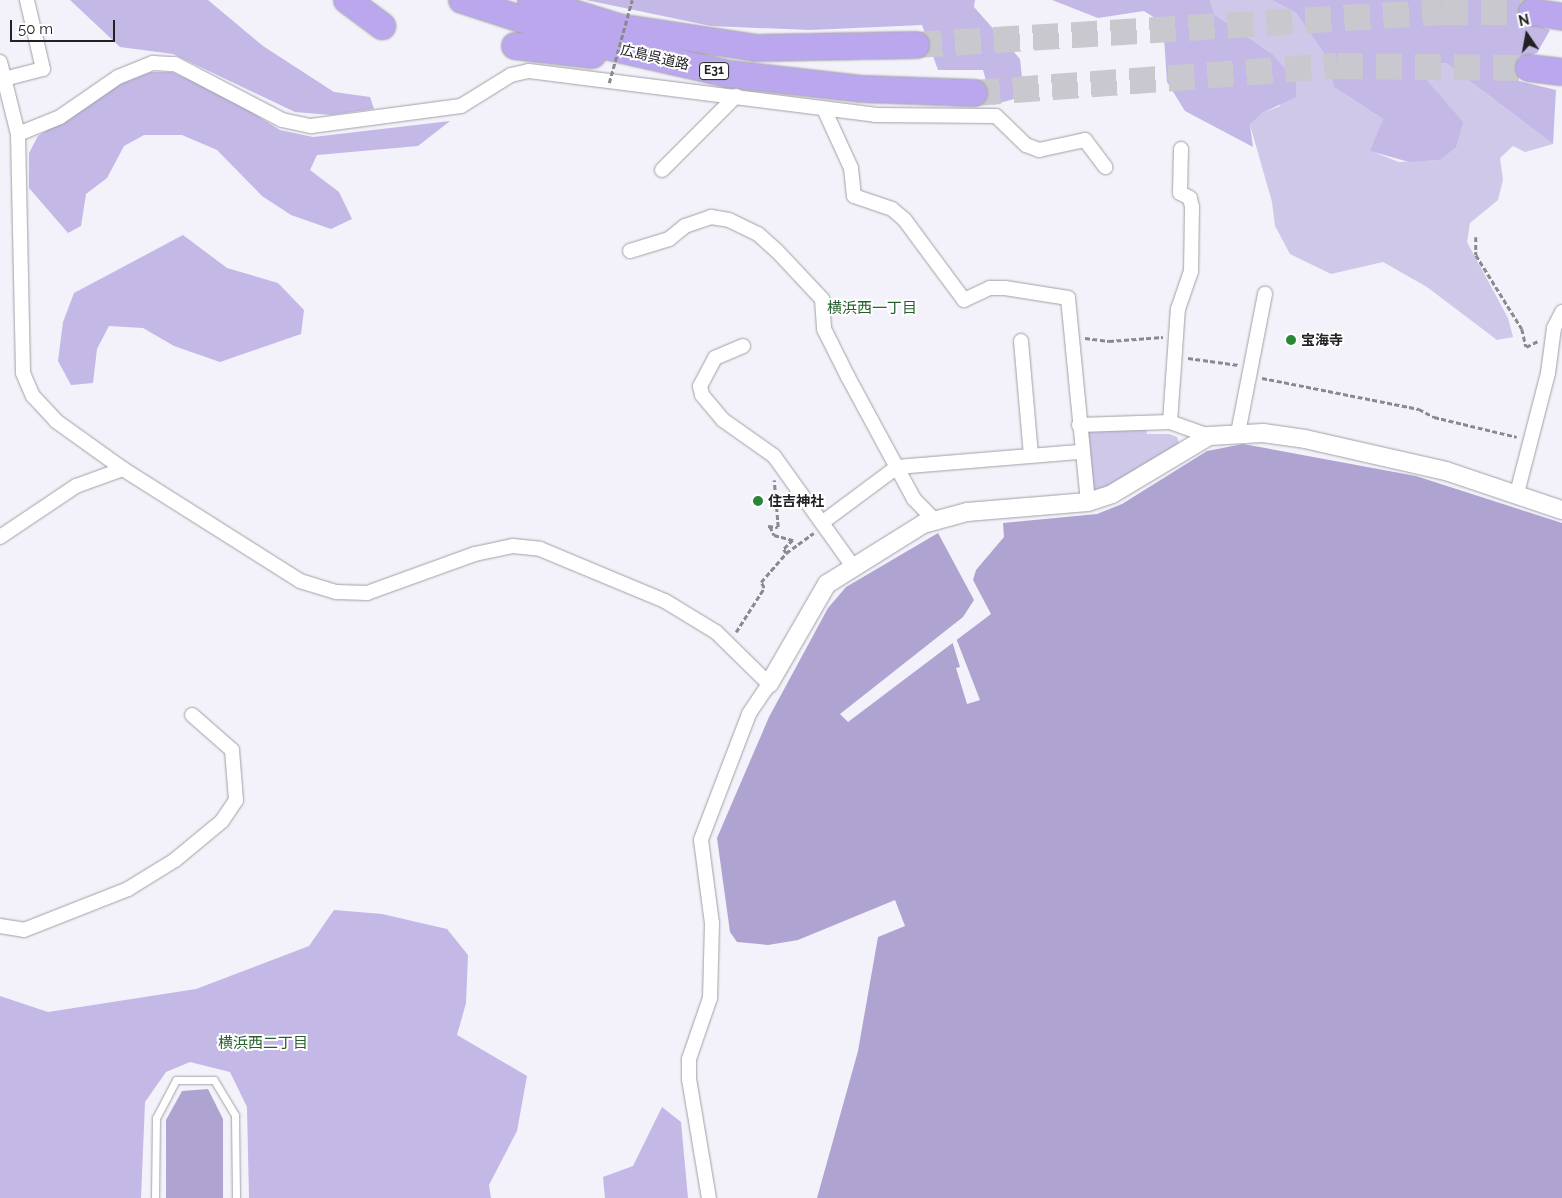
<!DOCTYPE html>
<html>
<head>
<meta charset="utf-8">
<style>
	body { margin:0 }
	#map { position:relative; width:1562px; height:1198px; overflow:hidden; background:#f3f1f9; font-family:Raleway,"Noto Sans JP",sans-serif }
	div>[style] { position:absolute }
	.green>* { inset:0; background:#cfc8e9 }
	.forest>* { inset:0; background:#c3b8e6 }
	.water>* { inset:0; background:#afa4d1 }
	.pier>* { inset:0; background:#f3f1f9 }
	.motorway-tunnel>* { height:26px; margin-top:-13px; transform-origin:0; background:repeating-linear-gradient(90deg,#c9c8cf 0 26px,transparent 0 39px) }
	.path>* { height:2.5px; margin-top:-1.25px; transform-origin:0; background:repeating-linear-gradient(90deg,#8a898e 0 5px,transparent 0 7.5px) }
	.roads { filter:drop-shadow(0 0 1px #a1a0a7) drop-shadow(0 0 1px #a1a0a7) }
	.service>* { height:7px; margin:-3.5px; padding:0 3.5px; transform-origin:3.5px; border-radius:3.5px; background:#fff }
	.minor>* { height:14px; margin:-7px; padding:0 7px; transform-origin:7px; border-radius:7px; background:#fff }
	.tertiary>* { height:18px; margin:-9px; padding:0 9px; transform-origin:9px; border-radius:9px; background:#fff }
	.motorway>* { height:26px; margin:-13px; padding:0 13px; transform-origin:13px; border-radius:13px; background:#baa7ee }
	.path-bridge>* { height:2.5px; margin-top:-1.25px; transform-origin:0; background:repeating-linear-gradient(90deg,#8a898e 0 5px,transparent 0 7.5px) }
	.dots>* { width:14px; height:14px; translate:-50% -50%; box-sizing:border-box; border:2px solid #fff; border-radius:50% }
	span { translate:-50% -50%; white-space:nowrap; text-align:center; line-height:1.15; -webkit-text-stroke:4px #fff; paint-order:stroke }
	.shield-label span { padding:1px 4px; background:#fff; border:1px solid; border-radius:4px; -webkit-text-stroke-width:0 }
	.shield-label { font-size:12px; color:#222225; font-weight:700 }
	.street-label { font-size:14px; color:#222225 }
	.poi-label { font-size:14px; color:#222225; font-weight:700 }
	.left { translate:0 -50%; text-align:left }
	.neighbourhood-label { font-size:15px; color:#265f2d }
	.north { position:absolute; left:1502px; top:10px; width:50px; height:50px; -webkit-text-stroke:4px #fff; paint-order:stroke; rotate:348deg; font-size:14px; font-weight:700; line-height:20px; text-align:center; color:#222225 }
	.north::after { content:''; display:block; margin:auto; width:18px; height:22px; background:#222225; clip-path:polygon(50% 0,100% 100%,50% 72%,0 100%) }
	.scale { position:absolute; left:10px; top:20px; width:105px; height:22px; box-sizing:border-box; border:2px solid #222225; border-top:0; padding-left:6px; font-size:15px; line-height:18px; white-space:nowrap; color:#222225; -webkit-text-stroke:4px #fff; paint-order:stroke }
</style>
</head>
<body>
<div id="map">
	<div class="green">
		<i style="clip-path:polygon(1210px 0,1272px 0,1296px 13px,1325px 55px,1334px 87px,1383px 119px,1371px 151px,1399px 162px,1440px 160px,1438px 97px,1424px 77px,1426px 63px,1446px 63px,1553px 144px,1525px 152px,1513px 146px,1500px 158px,1503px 180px,1498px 200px,1470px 223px,1467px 242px,1508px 318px,1513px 337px,1497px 340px,1427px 287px,1383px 262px,1331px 274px,1290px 254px,1275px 226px,1272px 202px,1250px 125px,1262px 113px,1280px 106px,1271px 53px,1215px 15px)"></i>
		<i style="clip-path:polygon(1146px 426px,1147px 434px,1169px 434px,1177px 437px,1180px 445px,1145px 472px,1088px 497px,1083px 428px)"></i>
	</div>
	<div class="forest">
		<i style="clip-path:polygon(70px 0,208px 0,263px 46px,334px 92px,370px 97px,374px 109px,331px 115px,295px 112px,173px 54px,120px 47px)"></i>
		<i style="clip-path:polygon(586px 0,975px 0,974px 7px,1020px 59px,1024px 96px,993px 105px,983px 70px,938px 70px,922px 25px,810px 30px,711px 26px)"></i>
		<i style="clip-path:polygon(1052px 0,1210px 0,1215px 15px,1271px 53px,1296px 81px,1296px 97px,1262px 113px,1250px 125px,1253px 147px,1185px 111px,1167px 82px,1163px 23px,1144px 11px,1098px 18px)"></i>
		<i style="clip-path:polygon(1272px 0,1523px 0,1521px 19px,1550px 30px,1537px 53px,1518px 58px,1519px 81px,1556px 90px,1553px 144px,1446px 63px,1427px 63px,1424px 77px,1463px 122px,1456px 147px,1440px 160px,1409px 162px,1370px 151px,1383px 119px,1334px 87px,1325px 55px,1296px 13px)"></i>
		<i style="clip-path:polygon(151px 72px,172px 72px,224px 95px,280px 130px,313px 137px,450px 121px,418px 146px,317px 155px,310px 170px,339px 192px,352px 219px,331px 229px,291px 215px,262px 196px,217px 150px,182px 135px,144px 135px,124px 146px,107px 178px,86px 194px,81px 226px,68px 233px,29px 188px,29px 153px,38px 136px,120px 84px)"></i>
		<i style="clip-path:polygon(183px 235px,227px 268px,278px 283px,304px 310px,301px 334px,220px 362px,174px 346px,143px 328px,109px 326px,97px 349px,93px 383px,71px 385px,58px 361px,63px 322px,74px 293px)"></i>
		<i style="clip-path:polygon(334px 910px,382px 914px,447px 929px,468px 955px,466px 1003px,457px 1035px,527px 1076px,517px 1131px,489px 1185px,491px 1198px,249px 1198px,247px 1107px,230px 1072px,190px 1062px,166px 1072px,145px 1102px,141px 1198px,0 1198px,0 996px,48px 1012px,196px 989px,309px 946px)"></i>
		<i style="clip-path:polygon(662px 1107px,681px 1122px,688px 1198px,605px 1198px,603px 1177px,633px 1166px)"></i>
	</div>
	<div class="water">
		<i style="clip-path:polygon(1243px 444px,1416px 476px,1562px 523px,1562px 1198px,817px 1198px,858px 1051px,878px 937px,905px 926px,895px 900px,798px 940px,768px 945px,737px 942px,730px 932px,717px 838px,769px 717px,828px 608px,846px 587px,938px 533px,974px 600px,963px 617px,840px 714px,848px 722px,991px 614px,973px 580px,976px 570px,1004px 537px,1003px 523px,1097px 514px,1122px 504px,1207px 451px)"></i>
		<i style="clip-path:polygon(208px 1089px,223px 1119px,223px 1198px,166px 1198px,166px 1120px,182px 1091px)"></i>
	</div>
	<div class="pier">
		<i style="clip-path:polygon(956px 638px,980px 700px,967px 704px,956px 668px,960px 667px,952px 641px)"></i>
	</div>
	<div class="motorway-tunnel">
		<i style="left:916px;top:45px;width:527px;rotate:-3.59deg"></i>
		<i style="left:1442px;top:12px;width:90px"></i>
		<i style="left:974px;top:93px;width:364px;rotate:-4.3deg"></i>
		<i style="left:1337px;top:66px;width:192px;rotate:0.6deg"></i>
	</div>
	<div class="path">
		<i style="left:1476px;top:237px;width:18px;rotate:90deg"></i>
		<i style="left:1476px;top:255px;width:87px;rotate:58.1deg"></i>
		<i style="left:1522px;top:329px;width:18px;rotate:77deg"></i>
		<i style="left:1526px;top:347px;width:13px;rotate:-27deg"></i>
		<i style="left:1085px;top:338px;width:24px;rotate:7deg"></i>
		<i style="left:1109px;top:341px;width:54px;rotate:-4.2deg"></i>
		<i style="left:1188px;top:358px;width:51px;rotate:7.8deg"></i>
		<i style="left:1262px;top:378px;width:160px;rotate:11.2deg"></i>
		<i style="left:1419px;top:409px;width:17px;rotate:28deg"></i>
		<i style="left:1434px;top:417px;width:85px;rotate:13.5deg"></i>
		<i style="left:768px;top:526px;width:10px;rotate:6deg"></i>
		<i style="left:778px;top:527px;width:47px;rotate:-94.9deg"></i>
		<i style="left:770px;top:526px;width:10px;rotate:66deg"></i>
		<i style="left:774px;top:535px;width:20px;rotate:15deg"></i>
		<i style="left:793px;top:540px;width:13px;rotate:135deg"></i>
		<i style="left:784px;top:549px;width:4px;rotate:63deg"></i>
		<i style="left:736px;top:632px;width:52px;rotate:-57.5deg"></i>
		<i style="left:764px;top:588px;width:7px;rotate:-117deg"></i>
		<i style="left:761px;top:582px;width:38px;rotate:-49deg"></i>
		<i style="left:786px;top:553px;width:34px;rotate:-36deg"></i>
	</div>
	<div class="roads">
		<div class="service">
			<i style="left:155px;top:1198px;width:80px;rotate:-89.3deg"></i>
			<i style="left:156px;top:1118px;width:43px;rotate:-62.2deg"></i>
			<i style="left:176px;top:1080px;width:38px"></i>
			<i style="left:214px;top:1080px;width:41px;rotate:59deg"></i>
			<i style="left:235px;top:1115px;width:83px;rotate:89.3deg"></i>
		</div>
		<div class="minor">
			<i style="left:0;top:62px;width:74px;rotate:76deg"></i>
			<i style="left:18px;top:134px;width:239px;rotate:88.8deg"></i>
			<i style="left:23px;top:373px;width:25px;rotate:67deg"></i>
			<i style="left:33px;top:396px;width:34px;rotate:47deg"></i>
			<i style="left:56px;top:421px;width:82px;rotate:35.6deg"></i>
			<i style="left:123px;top:469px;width:209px;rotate:32.3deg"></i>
			<i style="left:300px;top:581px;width:38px;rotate:17deg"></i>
			<i style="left:336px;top:592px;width:31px;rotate:2deg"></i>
			<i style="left:367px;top:593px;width:115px;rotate:-19.9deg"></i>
			<i style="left:475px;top:554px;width:39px;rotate:-12deg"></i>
			<i style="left:513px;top:546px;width:27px;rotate:6deg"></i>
			<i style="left:540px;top:549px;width:135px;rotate:22.6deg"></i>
			<i style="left:665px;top:601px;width:60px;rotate:31.3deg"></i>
			<i style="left:716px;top:632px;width:74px;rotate:44.5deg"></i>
			<i style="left:769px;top:684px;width:36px;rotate:124deg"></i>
			<i style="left:749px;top:714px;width:135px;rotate:110.9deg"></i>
			<i style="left:701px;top:840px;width:84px;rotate:82.5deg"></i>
			<i style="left:712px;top:923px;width:75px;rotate:91.5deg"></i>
			<i style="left:710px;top:998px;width:65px;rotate:109deg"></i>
			<i style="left:689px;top:1059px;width:20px;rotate:90deg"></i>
			<i style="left:689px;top:1079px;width:121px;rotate:80.5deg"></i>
			<i style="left:4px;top:79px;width:40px;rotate:-14.4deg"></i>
			<i style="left:43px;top:69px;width:71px;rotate:-103.1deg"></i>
			<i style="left:824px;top:109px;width:65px;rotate:65.4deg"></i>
			<i style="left:851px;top:168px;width:28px;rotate:84deg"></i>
			<i style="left:854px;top:196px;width:40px;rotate:18.9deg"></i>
			<i style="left:892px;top:209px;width:16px;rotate:40deg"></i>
			<i style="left:904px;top:219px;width:101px;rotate:53.5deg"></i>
			<i style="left:964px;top:300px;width:29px;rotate:-25deg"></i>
			<i style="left:990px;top:288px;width:15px"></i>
			<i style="left:1005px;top:288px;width:64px;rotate:9deg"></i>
			<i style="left:1068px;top:298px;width:205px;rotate:84.4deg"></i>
			<i style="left:18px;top:134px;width:45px;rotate:-22deg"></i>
			<i style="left:60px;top:117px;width:70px;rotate:-34.6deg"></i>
			<i style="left:118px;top:77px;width:38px;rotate:-22deg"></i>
			<i style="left:153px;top:63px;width:22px;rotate:3deg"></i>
			<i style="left:175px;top:64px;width:121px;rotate:27.6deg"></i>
			<i style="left:282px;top:120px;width:30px;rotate:12deg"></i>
			<i style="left:311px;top:126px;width:151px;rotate:-7.6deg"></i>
			<i style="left:461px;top:106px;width:59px;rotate:-31.8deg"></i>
			<i style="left:511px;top:75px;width:18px;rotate:-13deg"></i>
			<i style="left:529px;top:71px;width:349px;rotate:7.2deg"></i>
			<i style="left:875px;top:115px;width:121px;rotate:0.5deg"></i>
			<i style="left:996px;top:116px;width:42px;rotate:44deg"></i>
			<i style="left:1026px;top:145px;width:14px;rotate:21deg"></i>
			<i style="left:1039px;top:150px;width:47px;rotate:-12.3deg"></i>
			<i style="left:1085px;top:140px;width:34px;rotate:53deg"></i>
			<i style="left:662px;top:170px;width:105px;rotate:-45deg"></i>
			<i style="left:630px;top:251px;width:41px;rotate:-17.1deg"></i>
			<i style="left:669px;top:239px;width:21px;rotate:-39deg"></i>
			<i style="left:685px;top:226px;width:28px;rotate:-19deg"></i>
			<i style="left:711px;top:217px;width:18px;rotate:9deg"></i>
			<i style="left:729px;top:220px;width:32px;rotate:26deg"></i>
			<i style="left:758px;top:234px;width:25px;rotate:42deg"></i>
			<i style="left:777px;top:251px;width:66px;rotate:46.8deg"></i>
			<i style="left:822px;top:299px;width:30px;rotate:86deg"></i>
			<i style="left:824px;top:329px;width:54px;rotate:63.4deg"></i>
			<i style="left:848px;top:377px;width:139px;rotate:61.6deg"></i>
			<i style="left:914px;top:499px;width:28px;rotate:46deg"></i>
			<i style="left:1021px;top:341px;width:115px;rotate:85deg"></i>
			<i style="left:743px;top:346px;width:30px;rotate:157deg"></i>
			<i style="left:715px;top:358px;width:32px;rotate:118deg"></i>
			<i style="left:700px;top:386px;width:9px;rotate:77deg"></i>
			<i style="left:702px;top:395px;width:33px;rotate:50deg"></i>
			<i style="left:723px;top:420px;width:62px;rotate:35.2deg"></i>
			<i style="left:774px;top:456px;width:134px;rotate:54.4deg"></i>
			<i style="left:1170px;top:422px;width:113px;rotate:-86deg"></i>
			<i style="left:1178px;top:309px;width:39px;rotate:-71deg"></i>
			<i style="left:1191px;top:272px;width:65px;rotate:-89.1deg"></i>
			<i style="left:1192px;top:207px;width:9px;rotate:-103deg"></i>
			<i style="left:1190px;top:198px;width:11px;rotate:-153deg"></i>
			<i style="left:1180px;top:193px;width:44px;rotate:-88.7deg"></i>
			<i style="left:1079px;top:425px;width:91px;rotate:-1.9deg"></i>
			<i style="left:1170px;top:422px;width:41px;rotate:19.7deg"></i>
			<i style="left:1238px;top:433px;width:142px;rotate:-79deg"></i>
			<i style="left:1517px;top:493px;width:124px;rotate:-75.5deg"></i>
			<i style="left:1548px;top:373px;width:45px;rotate:-82.4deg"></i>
			<i style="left:1554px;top:328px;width:18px;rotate:-63deg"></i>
			<i style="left:823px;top:522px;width:92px;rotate:-36.6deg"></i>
			<i style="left:897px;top:467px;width:185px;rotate:-4.7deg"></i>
			<i style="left:0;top:537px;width:92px;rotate:-33.9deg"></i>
			<i style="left:76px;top:486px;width:50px;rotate:-19.9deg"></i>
			<i style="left:0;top:926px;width:24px;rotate:9deg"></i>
			<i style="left:24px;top:930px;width:112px;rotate:-21.5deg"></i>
			<i style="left:128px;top:889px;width:55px;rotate:-31.7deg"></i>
			<i style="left:175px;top:860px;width:61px;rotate:-39.7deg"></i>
			<i style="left:222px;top:821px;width:25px;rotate:-56deg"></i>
			<i style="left:236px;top:800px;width:50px;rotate:-94.6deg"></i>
			<i style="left:232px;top:750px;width:53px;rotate:-138.8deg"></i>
		</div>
		<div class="tertiary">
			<i style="left:769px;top:684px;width:116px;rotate:-59.9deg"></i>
			<i style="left:827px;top:584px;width:113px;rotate:-32deg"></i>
			<i style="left:923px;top:524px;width:46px;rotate:-15.3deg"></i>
			<i style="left:967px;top:512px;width:121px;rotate:-4.7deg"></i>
			<i style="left:1088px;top:502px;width:25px;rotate:-18deg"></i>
			<i style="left:1112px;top:494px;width:113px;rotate:-30.9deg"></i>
			<i style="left:1209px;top:436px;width:54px;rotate:-3.2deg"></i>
			<i style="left:1263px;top:433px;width:42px;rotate:8.1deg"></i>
			<i style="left:1305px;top:439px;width:145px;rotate:12.8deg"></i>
			<i style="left:1446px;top:471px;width:122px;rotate:18.6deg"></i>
		</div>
		<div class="motorway">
			<i style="left:347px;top:0;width:44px;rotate:36.6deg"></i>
			<i style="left:462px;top:0;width:146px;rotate:17.9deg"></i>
			<i style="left:601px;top:45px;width:131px;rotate:12.8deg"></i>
			<i style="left:729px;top:74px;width:135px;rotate:6.4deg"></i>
			<i style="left:863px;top:89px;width:111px;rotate:2.1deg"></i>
			<i style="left:531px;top:0;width:91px;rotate:17.2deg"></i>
			<i style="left:618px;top:27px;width:141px;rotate:8.6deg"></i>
			<i style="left:757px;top:48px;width:159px;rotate:-1.1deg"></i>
			<i style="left:1532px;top:12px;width:30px;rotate:9deg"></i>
			<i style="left:515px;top:46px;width:78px;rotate:6.7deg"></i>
			<i style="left:1529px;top:68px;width:33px;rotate:7deg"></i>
		</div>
	</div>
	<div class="path-bridge">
		<i style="left:609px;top:83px;width:86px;rotate:-74.5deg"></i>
	</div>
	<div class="dots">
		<i style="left:1291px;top:340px;background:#298637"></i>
		<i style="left:758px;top:501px;background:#298637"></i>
	</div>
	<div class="shield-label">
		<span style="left:714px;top:71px">E31</span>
	</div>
	<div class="street-label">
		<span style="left:655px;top:57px;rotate:13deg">広島呉道路</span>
	</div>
	<div class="poi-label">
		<span class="left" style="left:1301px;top:340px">宝海寺</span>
		<span class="left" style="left:768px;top:501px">住吉神社</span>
	</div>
	<div class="neighbourhood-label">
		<span style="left:872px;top:309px">横浜西一丁目</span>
		<span style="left:263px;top:1044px">横浜西二丁目</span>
	</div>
	<div class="north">N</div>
	<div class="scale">50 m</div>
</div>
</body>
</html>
